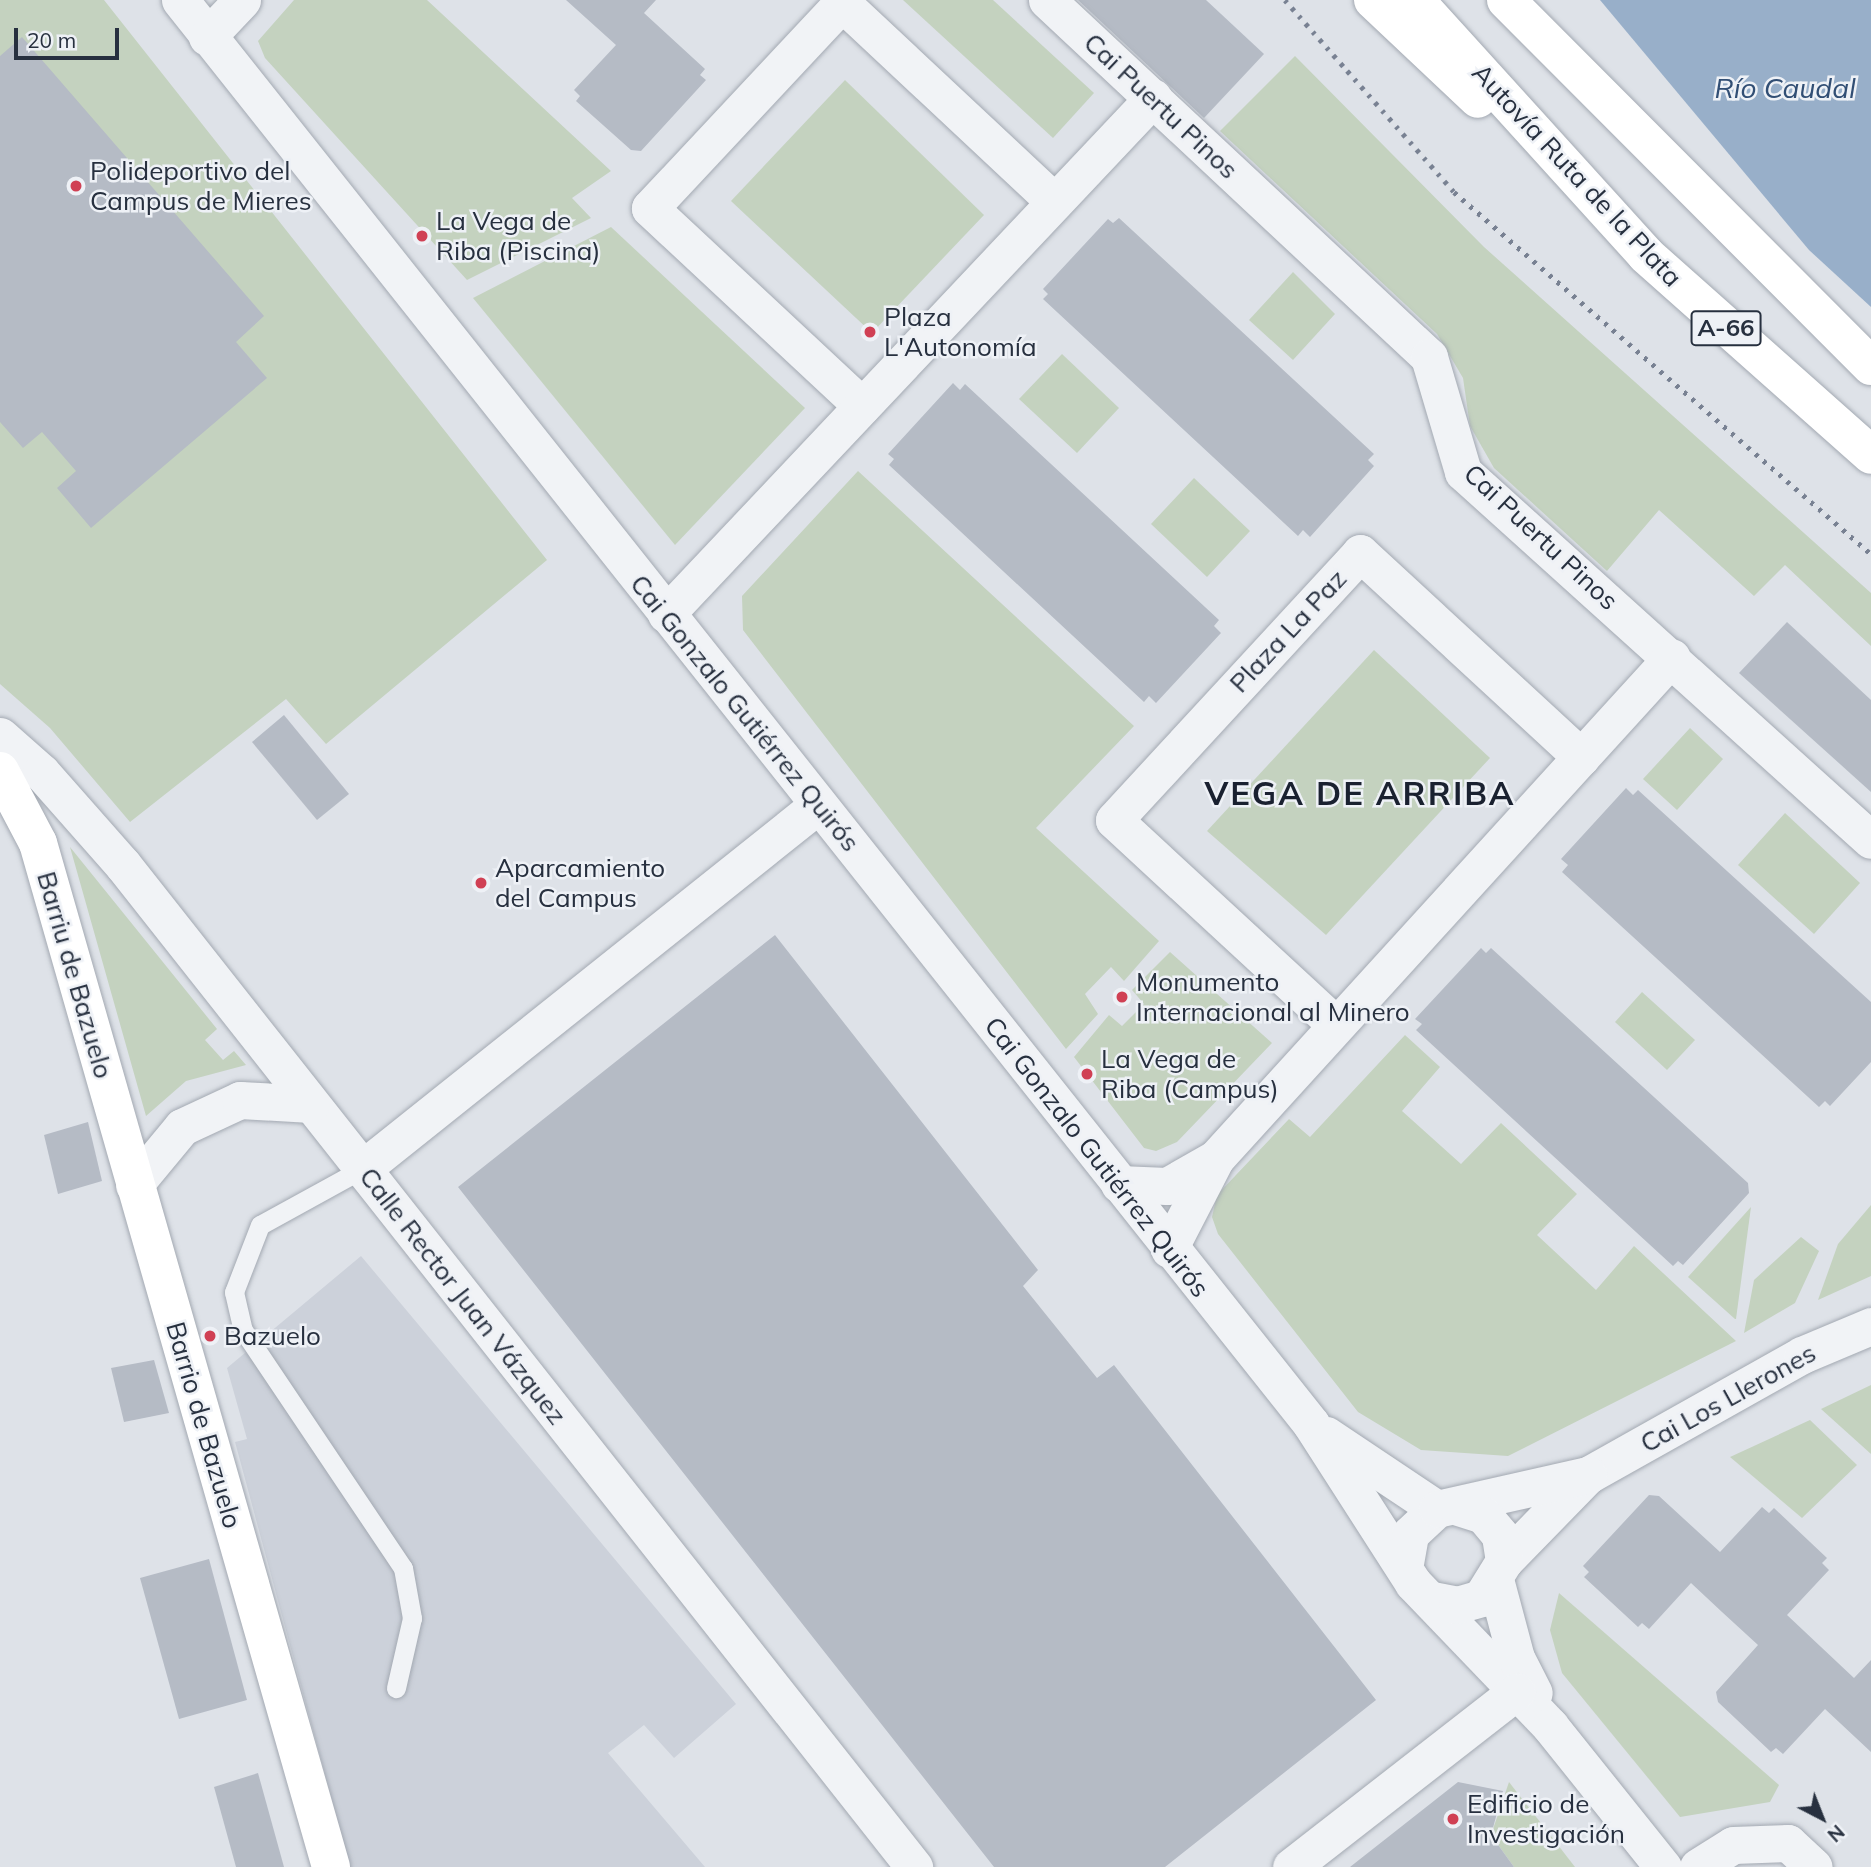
<!DOCTYPE html>
<html>
<head>
<meta charset="utf-8">
<style>
	body { margin:0 }
	#map { position:relative; width:1871px; height:1867px; overflow:hidden; background:#dee2e8; font-family:Mulish,sans-serif }
	div>[style] { position:absolute }
	.built>* { inset:0; background:#ccd1da }
	.green>* { inset:0; background:#c4d2bf }
	.water>* { inset:0; background:#98afc9 }
	.building>* { inset:0; background:#b5bbc5 }
	.roads { filter:drop-shadow(0 0 2px #a3a9b2) drop-shadow(0 0 2px #a3a9b2) }
	.lane>* { height:19px; margin:-9.5px; padding:0 9.5px; transform-origin:9.5px; border-radius:9.5px; background:#f1f3f6 }
	.street>* { height:37px; margin:-18.5px; padding:0 18.5px; transform-origin:18.5px; border-radius:18.5px; background:#f1f3f6 }
	.secondary>* { height:38px; margin:-19px; padding:0 19px; transform-origin:19px; border-radius:19px; background:#fff }
	.highway>* { height:38px; margin:-19px; padding:0 19px; transform-origin:19px; border-radius:19px; background:#fff }
	.rail>* { height:5px; margin-top:-2.5px; transform-origin:0; background:repeating-linear-gradient(90deg,#788192 0 3.5px,transparent 0 10.5px) }
	.dots>* { width:19px; height:19px; translate:-50% -50%; box-sizing:border-box; border:4px solid #eef1f6; border-radius:50% }
	span { translate:-50% -50%; white-space:nowrap; text-align:center; line-height:1.15; -webkit-text-stroke:5px #eef1f6; paint-order:stroke }
	.shield-label span { padding:2px 5px; background:#eef1f6; border:2px solid; border-radius:5px; -webkit-text-stroke-width:0 }
	.shield-label { font-size:24px; color:#27303f; font-weight:700 }
	.street-label { font-size:26px; color:#27303f }
	.poi-label { font-size:26px; color:#27303f }
	.left { translate:0 -50%; text-align:left }
	.water-label { font-size:28px; color:#314e74; font-style:italic }
	.district-label { font-size:33px; color:#1a2130; font-weight:700; letter-spacing:2px }
	.north { position:absolute; left:1787px; top:1783px; width:70px; height:70px; -webkit-text-stroke:5px #eef1f6; paint-order:stroke; rotate:138deg; font-size:19px; font-weight:700; line-height:28px; text-align:center; color:#27303f }
	.north::after { content:''; display:block; margin:auto; width:24px; height:32px; background:#27303f; clip-path:polygon(50% 0,100% 100%,50% 72%,0 100%) }
	.scale { position:absolute; left:14px; top:28px; width:105px; height:32px; box-sizing:border-box; border:4px solid #27303f; border-top:0; padding-left:9px; font-size:21px; line-height:24px; white-space:nowrap; color:#27303f; -webkit-text-stroke:5px #eef1f6; paint-order:stroke }
</style>
</head>
<body>
<div id="map">
	<div class="built">
		<i style="clip-path:polygon(361px 1256px,736px 1704px,674px 1758px,644px 1725px,608px 1753px,705px 1867px,350px 1867px,235px 1442px,247px 1439px,227px 1368px)"></i>
	</div>
	<div class="green">
		<i style="clip-path:polygon(0 0,104px 0,547px 560px,326px 744px,286px 699px,130px 822px,50px 728px,0 684px)"></i>
		<i style="clip-path:polygon(294px 0,427px 0,611px 171px,572px 198px,591px 218px,467px 280px,265px 58px,258px 41px)"></i>
		<i style="clip-path:polygon(903px 0,993px 0,1094px 93px,1053px 138px)"></i>
		<i style="clip-path:polygon(1295px 56px,1484px 247px,1871px 593px,1871px 646px,1785px 565px,1754px 596px,1659px 510px,1607px 571px,1494px 468px,1470px 426px,1463px 378px,1437px 334px,1220px 131px)"></i>
		<i style="clip-path:polygon(845px 80px,984px 215px,872px 333px,731px 201px)"></i>
		<i style="clip-path:polygon(611px 227px,805px 408px,675px 545px,473px 298px)"></i>
		<i style="clip-path:polygon(1293px 272px,1335px 314px,1293px 360px,1249px 320px)"></i>
		<i style="clip-path:polygon(1062px 354px,1119px 408px,1077px 453px,1019px 399px)"></i>
		<i style="clip-path:polygon(858px 471px,1134px 726px,1036px 828px,1159px 941px,1124px 981px,1111px 967px,1085px 994px,1098px 1014px,1066px 1049px,743px 630px,742px 596px)"></i>
		<i style="clip-path:polygon(1194px 478px,1250px 531px,1207px 577px,1151px 524px)"></i>
		<i style="clip-path:polygon(1374px 650px,1490px 758px,1326px 935px,1207px 831px)"></i>
		<i style="clip-path:polygon(1690px 728px,1723px 759px,1677px 810px,1643px 779px)"></i>
		<i style="clip-path:polygon(1785px 813px,1860px 883px,1814px 934px,1738px 865px)"></i>
		<i style="clip-path:polygon(70px 847px,217px 1029px,205px 1040px,223px 1060px,234px 1051px,246px 1065px,186px 1081px,146px 1116px)"></i>
		<i style="clip-path:polygon(1170px 952px,1272px 1043px,1177px 1142px,1156px 1151px,1144px 1148px,1074px 1057px,1109px 1015px,1122px 1026px,1144px 1004px,1132px 990px)"></i>
		<i style="clip-path:polygon(1642px 992px,1695px 1040px,1667px 1070px,1615px 1022px)"></i>
		<i style="clip-path:polygon(1405px 1035px,1440px 1067px,1402px 1111px,1461px 1164px,1501px 1123px,1577px 1194px,1537px 1235px,1596px 1290px,1634px 1246px,1736px 1341px,1508px 1456px,1421px 1450px,1358px 1412px,1218px 1234px,1212px 1217px,1217px 1195px,1289px 1119px,1310px 1137px)"></i>
		<i style="clip-path:polygon(1871px 1205px,1871px 1276px,1818px 1300px,1838px 1244px)"></i>
		<i style="clip-path:polygon(1751px 1207px,1736px 1319px,1735px 1319px,1688px 1277px)"></i>
		<i style="clip-path:polygon(1801px 1237px,1819px 1251px,1795px 1303px,1744px 1333px,1754px 1280px)"></i>
		<i style="clip-path:polygon(1871px 1385px,1871px 1454px,1821px 1409px)"></i>
		<i style="clip-path:polygon(1810px 1420px,1857px 1465px,1802px 1518px,1730px 1457px)"></i>
		<i style="clip-path:polygon(1559px 1593px,1779px 1785px,1770px 1802px,1680px 1817px,1562px 1673px,1550px 1630px)"></i>
		<i style="clip-path:polygon(1509px 1782px,1575px 1867px,1514px 1867px,1491px 1835px)"></i>
	</div>
	<div class="water">
		<i style="clip-path:polygon(1600px 0,1871px 0,1871px 307px,1809px 250px)"></i>
	</div>
	<div class="building">
		<i style="clip-path:polygon(566px 0,656px 0,644px 13px,705px 69px,700px 75px,706px 80px,641px 151px,631px 150px,576px 101px,580px 96px,574px 90px,616px 45px)"></i>
		<i style="clip-path:polygon(1078px 0,1206px 0,1264px 54px,1204px 118px)"></i>
		<i style="clip-path:polygon(22px 37px,264px 316px,236px 342px,267px 378px,91px 528px,57px 488px,76px 471px,42px 432px,23px 448px,0 422px,0 56px)"></i>
		<i style="clip-path:polygon(1119px 218px,1374px 454px,1368px 460px,1374px 466px,1310px 537px,1303px 530px,1298px 536px,1043px 299px,1048px 294px,1043px 289px,1108px 219px,1113px 223px)"></i>
		<i style="clip-path:polygon(953px 383px,960px 390px,965px 384px,1219px 620px,1214px 626px,1221px 633px,1156px 703px,1149px 696px,1144px 702px,889px 465px,894px 459px,888px 454px)"></i>
		<i style="clip-path:polygon(1787px 622px,1871px 700px,1871px 792px,1739px 673px)"></i>
		<i style="clip-path:polygon(284px 715px,349px 794px,317px 820px,252px 742px)"></i>
		<i style="clip-path:polygon(1626px 788px,1633px 795px,1638px 790px,1871px 1002px,1871px 1062px,1830px 1106px,1825px 1101px,1819px 1107px,1562px 872px,1568px 865px,1561px 859px)"></i>
		<i style="clip-path:polygon(775px 935px,1038px 1270px,1023px 1286px,1097px 1378px,1114px 1365px,1376px 1700px,1165px 1867px,994px 1867px,458px 1187px)"></i>
		<i style="clip-path:polygon(1481px 948px,1486px 953px,1491px 948px,1748px 1183px,1749px 1193px,1683px 1265px,1678px 1261px,1673px 1266px,1416px 1030px,1422px 1024px,1415px 1019px)"></i>
		<i style="clip-path:polygon(88px 1122px,102px 1181px,58px 1194px,44px 1135px)"></i>
		<i style="clip-path:polygon(154px 1360px,169px 1413px,124px 1422px,111px 1368px)"></i>
		<i style="clip-path:polygon(1649px 1495px,1659px 1496px,1720px 1552px,1762px 1507px,1769px 1513px,1774px 1508px,1827px 1558px,1822px 1563px,1829px 1570px,1787px 1615px,1854px 1678px,1871px 1660px,1871px 1752px,1825px 1709px,1783px 1754px,1776px 1748px,1771px 1752px,1718px 1702px,1716px 1692px,1758px 1645px,1722px 1612px,1691px 1583px,1649px 1629px,1642px 1623px,1638px 1627px,1584px 1577px,1589px 1572px,1583px 1566px)"></i>
		<i style="clip-path:polygon(209px 1559px,247px 1700px,179px 1719px,140px 1578px)"></i>
		<i style="clip-path:polygon(258px 1773px,284px 1867px,236px 1867px,214px 1787px)"></i>
		<i style="clip-path:polygon(1458px 1782px,1503px 1791px,1491px 1835px,1514px 1867px,1350px 1867px)"></i>
	</div>
	<div class="roads">
		<div class="lane">
			<i style="left:362px;top:1169px;width:116px;rotate:151.2deg"></i>
			<i style="left:260px;top:1225px;width:72px;rotate:111.2deg"></i>
			<i style="left:234px;top:1292px;width:39px;rotate:77deg"></i>
			<i style="left:243px;top:1330px;width:287px;rotate:56.1deg"></i>
			<i style="left:403px;top:1568px;width:51px;rotate:79.8deg"></i>
			<i style="left:412px;top:1618px;width:72px;rotate:102.9deg"></i>
		</div>
		<div class="street">
			<i style="left:180px;top:0;width:1818px;rotate:51.54deg"></i>
			<i style="left:1311px;top:1424px;width:189px;rotate:57.3deg"></i>
			<i style="left:1413px;top:1583px;width:198px;rotate:46.2deg"></i>
			<i style="left:1550px;top:1726px;width:181px;rotate:51.3deg"></i>
			<i style="left:1047px;top:0;width:523px;rotate:43.06deg"></i>
			<i style="left:1429px;top:357px;width:120px;rotate:73.5deg"></i>
			<i style="left:1463px;top:472px;width:549px;rotate:42.05deg"></i>
			<i style="left:207px;top:37px;width:51px;rotate:-46.6deg"></i>
			<i style="left:862px;top:406px;width:290px;rotate:-137deg"></i>
			<i style="left:650px;top:208px;width:281px;rotate:-46.9deg"></i>
			<i style="left:842px;top:3px;width:291px;rotate:43.1deg"></i>
			<i style="left:666px;top:614px;width:710px;rotate:-46.66deg"></i>
			<i style="left:0;top:736px;width:55px;rotate:41.3deg"></i>
			<i style="left:41px;top:772px;width:124px;rotate:48.6deg"></i>
			<i style="left:123px;top:865px;width:1277px;rotate:51.71deg"></i>
			<i style="left:1336px;top:1025px;width:302px;rotate:-137.3deg"></i>
			<i style="left:1114px;top:820px;width:363px;rotate:-47.3deg"></i>
			<i style="left:1360px;top:553px;width:301px;rotate:42.7deg"></i>
			<i style="left:362px;top:1169px;width:583px;rotate:-38.6deg"></i>
			<i style="left:1119px;top:1184px;width:48px;rotate:2.4deg"></i>
			<i style="left:1167px;top:1186px;width:56px;rotate:-29.7deg"></i>
			<i style="left:134px;top:1185px;width:75px;rotate:-50.4deg"></i>
			<i style="left:182px;top:1127px;width:64px;rotate:-25deg"></i>
			<i style="left:240px;top:1100px;width:71px;rotate:3.2deg"></i>
			<i style="left:1169px;top:1249px;width:102px;rotate:-62.7deg"></i>
			<i style="left:1216px;top:1158px;width:677px;rotate:-47.69deg"></i>
			<i style="left:1326px;top:1435px;width:133px;rotate:33.7deg"></i>
			<i style="left:1504px;top:1561px;width:120px;rotate:-45.7deg"></i>
			<i style="left:1588px;top:1475px;width:245px;rotate:-29.3deg"></i>
			<i style="left:1802px;top:1355px;width:75px;rotate:-22.8deg"></i>
			<i style="left:1405px;top:1563px;width:29px;rotate:-80deg"></i>
			<i style="left:1410px;top:1534px;width:37px;rotate:-43deg"></i>
			<i style="left:1437px;top:1509px;width:155px;rotate:-12.7deg"></i>
			<i style="left:1496px;top:1583px;width:78px;rotate:75.1deg"></i>
			<i style="left:1516px;top:1658px;width:39px;rotate:63deg"></i>
			<i style="left:1432px;top:1600px;width:25px;rotate:11deg"></i>
			<i style="left:1457px;top:1605px;width:25px;rotate:-16deg"></i>
			<i style="left:1481px;top:1598px;width:44px;rotate:-58.1deg"></i>
			<i style="left:1504px;top:1561px;width:26px;rotate:-99deg"></i>
			<i style="left:1500px;top:1535px;width:26px;rotate:-130deg"></i>
			<i style="left:1483px;top:1515px;width:28px;rotate:-162deg"></i>
			<i style="left:1291px;top:1867px;width:286px;rotate:-37.9deg"></i>
			<i style="left:1698px;top:1867px;width:41px;rotate:-32.2deg"></i>
			<i style="left:1733px;top:1845px;width:55px;rotate:-2.1deg"></i>
			<i style="left:1788px;top:1843px;width:35px;rotate:43deg"></i>
		</div>
		<div class="secondary">
			<i style="left:0;top:771px;width:81px;rotate:62.2deg"></i>
			<i style="left:38px;top:843px;width:1065px;rotate:74.03deg"></i>
		</div>
		<div class="highway">
			<i style="left:1373px;top:0;width:144px;rotate:43.3deg"></i>
			<i style="left:1415px;top:0;width:344px;rotate:47.8deg"></i>
			<i style="left:1646px;top:255px;width:301px;rotate:41.6deg"></i>
			<i style="left:1506px;top:0;width:517px;rotate:45.08deg"></i>
		</div>
	</div>
	<div class="rail">
		<i style="left:1285px;top:0;width:256px;rotate:48.6deg"></i>
		<i style="left:1454px;top:192px;width:552px;rotate:40.96deg"></i>
	</div>
	<div class="dots">
		<i style="left:76px;top:186px;background:#d04054"></i>
		<i style="left:422px;top:236px;background:#d04054"></i>
		<i style="left:870px;top:332px;background:#d04054"></i>
		<i style="left:481px;top:883px;background:#d04054"></i>
		<i style="left:1122px;top:997px;background:#d04054"></i>
		<i style="left:1087px;top:1074px;background:#d04054"></i>
		<i style="left:210px;top:1336px;background:#d04054"></i>
		<i style="left:1453px;top:1819px;background:#d04054"></i>
	</div>
	<div class="shield-label">
		<span style="left:1726px;top:328px">A-66</span>
	</div>
	<div class="street-label">
		<span style="left:1161px;top:106px;rotate:43deg">Cai Puertu Pinos</span>
		<span style="left:1577px;top:175px;rotate:47deg">Autovía Ruta de la Plata</span>
		<span style="left:1541px;top:537px;rotate:43deg">Cai Puertu Pinos</span>
		<span style="left:1288px;top:631px;rotate:-47deg">Plaza La Paz</span>
		<span style="left:745px;top:713px;rotate:51deg">Cai Gonzalo Gutiérrez Quirós</span>
		<span style="left:75px;top:975px;rotate:74deg">Barriu de Bazuelo</span>
		<span style="left:1097px;top:1157px;rotate:52deg">Cai Gonzalo Gutiérrez Quirós</span>
		<span style="left:463px;top:1296px;rotate:52deg">Calle Rector Juan Vázquez</span>
		<span style="left:1728px;top:1398px;rotate:-29deg">Cai Los Llerones</span>
		<span style="left:204px;top:1425px;rotate:74deg">Barrio de Bazuelo</span>
	</div>
	<div class="poi-label">
		<span class="left" style="left:90px;top:186px">Polideportivo del<br>Campus de Mieres</span>
		<span class="left" style="left:436px;top:236px">La Vega de<br>Riba (Piscina)</span>
		<span class="left" style="left:884px;top:332px">Plaza<br>L'Autonomía</span>
		<span class="left" style="left:495px;top:883px">Aparcamiento<br>del Campus</span>
		<span class="left" style="left:1136px;top:997px">Monumento<br>Internacional al Minero</span>
		<span class="left" style="left:1101px;top:1074px">La Vega de<br>Riba (Campus)</span>
		<span class="left" style="left:224px;top:1336px">Bazuelo</span>
		<span class="left" style="left:1467px;top:1819px">Edificio de<br>Investigación</span>
	</div>
	<div class="water-label">
		<span style="left:1785px;top:88px">Río Caudal</span>
	</div>
	<div class="district-label">
		<span style="left:1360px;top:793px">VEGA DE ARRIBA</span>
	</div>
	<div class="north">N</div>
	<div class="scale">20 m</div>
</div>
</body>
</html>
